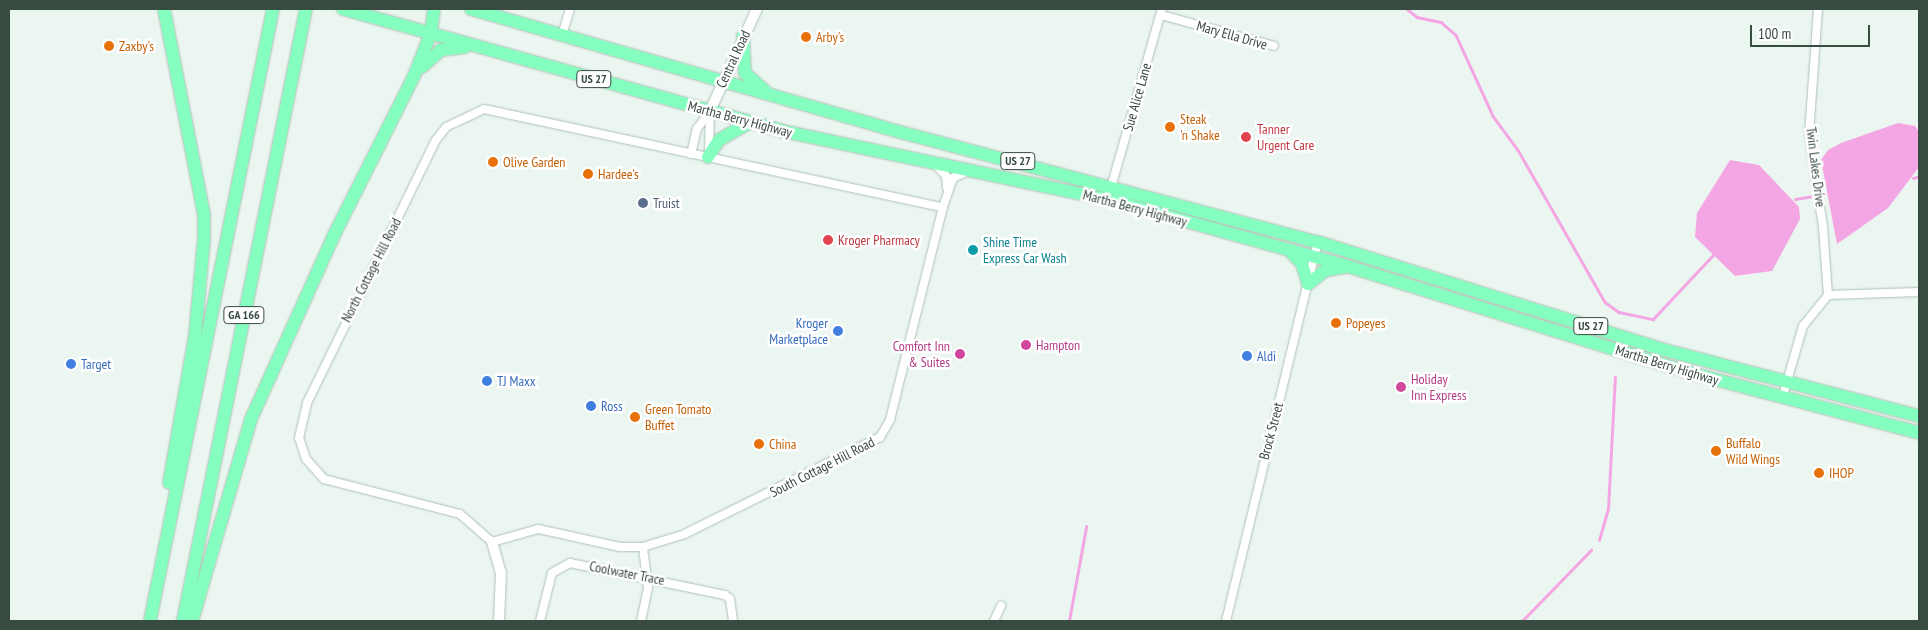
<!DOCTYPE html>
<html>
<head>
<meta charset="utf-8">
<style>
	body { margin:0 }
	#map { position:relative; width:1928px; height:630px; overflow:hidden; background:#ebf6f1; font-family:"PT Sans Narrow",sans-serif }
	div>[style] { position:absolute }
	.water>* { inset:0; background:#f4a6e4 }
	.stream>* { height:2.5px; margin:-1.25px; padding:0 1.25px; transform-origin:1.25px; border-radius:1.25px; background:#f4a6e4 }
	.roads { filter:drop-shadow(0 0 1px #adc2b6) drop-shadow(0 0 1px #adc2b6) }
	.minor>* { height:8px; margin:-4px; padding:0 4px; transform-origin:4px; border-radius:4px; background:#fff }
	.tertiary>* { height:10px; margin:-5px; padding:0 5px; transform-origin:5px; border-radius:5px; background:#fff }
	.trunk>* { height:12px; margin:-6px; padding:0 6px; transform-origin:6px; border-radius:6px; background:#84ffc0 }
	.dots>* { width:14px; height:14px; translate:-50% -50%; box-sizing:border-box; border:2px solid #fff; border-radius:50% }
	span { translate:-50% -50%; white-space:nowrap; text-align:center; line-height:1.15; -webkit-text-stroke:5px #fff; paint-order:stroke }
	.shield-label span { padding:1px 4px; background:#fff; border:1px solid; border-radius:4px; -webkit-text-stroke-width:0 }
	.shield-label { font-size:12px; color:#384b40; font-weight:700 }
	.street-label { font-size:14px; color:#384b40 }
	.food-label { font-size:14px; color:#c56008 }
	.left { translate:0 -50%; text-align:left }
	.health-label { font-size:14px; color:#be3a42 }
	.service-label { font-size:14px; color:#4e5e75 }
	.culture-label { font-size:14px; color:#0d838f }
	.shop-label { font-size:14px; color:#366cbe }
	.right { translate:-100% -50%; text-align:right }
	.hotel-label { font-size:14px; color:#b23c85 }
	.frame { position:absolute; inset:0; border:10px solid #384b40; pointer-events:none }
	.scale { position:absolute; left:1750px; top:25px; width:120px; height:22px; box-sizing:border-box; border:2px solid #384b40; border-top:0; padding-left:6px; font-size:15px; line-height:18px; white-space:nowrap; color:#384b40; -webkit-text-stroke:4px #fff; paint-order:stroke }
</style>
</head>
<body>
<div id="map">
	<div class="water">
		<i style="clip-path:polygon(1898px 123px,1915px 126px,1919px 132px,1919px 167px,1888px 208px,1837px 244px,1821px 160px,1828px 150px,1841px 143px)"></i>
		<i style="clip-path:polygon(1730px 160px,1759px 165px,1799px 207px,1800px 219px,1772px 271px,1735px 276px,1695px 237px,1697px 213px)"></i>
	</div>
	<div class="stream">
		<i style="left:1407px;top:9px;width:13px;rotate:39deg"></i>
		<i style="left:1417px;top:17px;width:25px;rotate:12deg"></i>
		<i style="left:1441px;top:22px;width:20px;rotate:41deg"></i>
		<i style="left:1456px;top:35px;width:89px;rotate:65.4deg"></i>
		<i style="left:1493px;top:116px;width:42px;rotate:53.7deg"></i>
		<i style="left:1518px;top:150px;width:175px;rotate:60.2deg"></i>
		<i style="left:1605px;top:302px;width:17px;rotate:36deg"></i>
		<i style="left:1619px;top:312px;width:35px;rotate:12deg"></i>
		<i style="left:1653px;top:319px;width:88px;rotate:-46.8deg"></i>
		<i style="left:1913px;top:178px;width:4px;rotate:-14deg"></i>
		<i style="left:1795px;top:199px;width:31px;rotate:-9deg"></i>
		<i style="left:1599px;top:540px;width:32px;rotate:-74deg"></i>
		<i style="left:1608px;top:509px;width:132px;rotate:-87deg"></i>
		<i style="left:1069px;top:621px;width:96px;rotate:-79.7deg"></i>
		<i style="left:1522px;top:621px;width:99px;rotate:-45.8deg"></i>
	</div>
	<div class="roads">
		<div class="minor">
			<i style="left:1818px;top:9px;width:125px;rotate:94.1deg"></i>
			<i style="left:1809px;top:134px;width:94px;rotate:81.4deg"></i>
			<i style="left:1823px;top:227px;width:68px;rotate:85.8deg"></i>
			<i style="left:1161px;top:15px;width:117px;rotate:15.3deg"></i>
			<i style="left:562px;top:35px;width:27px;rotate:-73deg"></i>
			<i style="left:484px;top:109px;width:469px;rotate:12.1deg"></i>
			<i style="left:943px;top:207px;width:219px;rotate:104deg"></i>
			<i style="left:890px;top:420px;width:20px;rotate:120deg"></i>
			<i style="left:880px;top:437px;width:218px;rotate:153.6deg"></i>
			<i style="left:685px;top:534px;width:44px;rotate:162.8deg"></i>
			<i style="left:643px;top:547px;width:23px;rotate:180deg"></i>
			<i style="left:620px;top:547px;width:84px;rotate:-167.6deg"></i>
			<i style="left:538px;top:529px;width:48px;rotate:164.2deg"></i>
			<i style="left:492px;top:542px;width:43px;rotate:-138.8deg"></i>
			<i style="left:460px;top:514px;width:140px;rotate:-165.6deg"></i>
			<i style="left:324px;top:479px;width:27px;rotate:-132deg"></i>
			<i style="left:306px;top:459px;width:22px;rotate:-108deg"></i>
			<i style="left:299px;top:438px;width:36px;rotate:-77deg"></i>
			<i style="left:307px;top:403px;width:293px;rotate:-63.9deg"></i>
			<i style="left:436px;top:140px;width:16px;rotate:-52deg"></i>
			<i style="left:446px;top:127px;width:42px;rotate:-25.3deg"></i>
			<i style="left:709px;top:151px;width:40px;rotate:-88.6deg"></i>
			<i style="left:691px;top:154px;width:26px;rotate:-77deg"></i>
			<i style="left:697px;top:129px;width:22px;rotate:-54deg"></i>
			<i style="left:935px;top:164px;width:16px;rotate:47deg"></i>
			<i style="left:946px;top:176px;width:12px;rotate:85deg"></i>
			<i style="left:1112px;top:184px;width:182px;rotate:-74.1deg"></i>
			<i style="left:943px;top:207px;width:31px;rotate:-71deg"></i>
			<i style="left:953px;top:178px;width:14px;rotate:-25deg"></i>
			<i style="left:1782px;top:399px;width:76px;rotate:-74deg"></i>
			<i style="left:1803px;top:326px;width:40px;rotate:-51deg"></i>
			<i style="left:1828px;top:295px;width:91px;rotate:-1.9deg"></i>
			<i style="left:540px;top:621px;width:49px;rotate:-76deg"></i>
			<i style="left:552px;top:573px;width:21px;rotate:-29deg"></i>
			<i style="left:570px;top:563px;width:158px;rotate:11.7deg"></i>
			<i style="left:725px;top:595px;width:6px;rotate:39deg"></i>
			<i style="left:730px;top:599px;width:22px;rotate:82deg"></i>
			<i style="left:641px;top:621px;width:34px;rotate:-78deg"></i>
			<i style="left:648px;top:588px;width:41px;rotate:-97deg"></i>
			<i style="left:994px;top:621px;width:17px;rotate:-65deg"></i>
			<i style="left:1226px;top:621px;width:390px;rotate:-76.4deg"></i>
		</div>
		<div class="tertiary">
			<i style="left:710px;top:111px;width:112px;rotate:-65.3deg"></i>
			<i style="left:492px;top:542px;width:32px;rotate:74deg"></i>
			<i style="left:501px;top:573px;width:48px;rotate:92.4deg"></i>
		</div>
		<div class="trunk">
			<i style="left:164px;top:9px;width:210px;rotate:79deg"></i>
			<i style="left:204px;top:215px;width:24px;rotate:90deg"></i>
			<i style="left:204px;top:239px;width:97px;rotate:95.3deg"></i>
			<i style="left:195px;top:336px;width:149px;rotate:100deg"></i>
			<i style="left:343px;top:9px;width:457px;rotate:15.5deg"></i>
			<i style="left:783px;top:131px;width:330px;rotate:11.9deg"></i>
			<i style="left:1106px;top:199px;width:250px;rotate:15.5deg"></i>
			<i style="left:1347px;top:266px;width:360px;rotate:17.3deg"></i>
			<i style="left:1691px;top:373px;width:236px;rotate:14.7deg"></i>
			<i style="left:471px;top:9px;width:431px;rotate:16deg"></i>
			<i style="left:885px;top:128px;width:448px;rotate:14.8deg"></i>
			<i style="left:1318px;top:242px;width:363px;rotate:17.3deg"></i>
			<i style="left:1665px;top:350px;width:262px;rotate:14.6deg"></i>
			<i style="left:743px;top:36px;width:37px;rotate:87deg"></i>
			<i style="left:745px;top:73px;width:27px;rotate:42deg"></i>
			<i style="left:422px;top:67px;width:25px;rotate:-42deg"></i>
			<i style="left:441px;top:50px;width:24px;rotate:-7deg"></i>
			<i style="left:708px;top:157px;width:20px;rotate:-57deg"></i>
			<i style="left:719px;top:140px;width:36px;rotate:-30deg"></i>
			<i style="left:1289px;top:250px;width:19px;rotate:47deg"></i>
			<i style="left:1302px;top:264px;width:21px;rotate:73deg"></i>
			<i style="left:1308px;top:284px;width:23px;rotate:-38deg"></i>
			<i style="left:1326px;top:270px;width:19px;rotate:-9deg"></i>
			<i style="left:150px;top:621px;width:624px;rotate:-78.64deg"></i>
			<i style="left:183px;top:621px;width:624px;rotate:-78.64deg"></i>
			<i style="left:192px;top:621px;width:210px;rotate:-73.7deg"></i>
			<i style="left:251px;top:419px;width:202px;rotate:-65.7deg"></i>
			<i style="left:334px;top:235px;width:178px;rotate:-63.3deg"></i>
			<i style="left:414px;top:76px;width:46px;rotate:-68.4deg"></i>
			<i style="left:431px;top:33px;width:24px;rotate:-83deg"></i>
		</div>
	</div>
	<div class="dots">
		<i style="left:806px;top:37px;background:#e8710a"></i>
		<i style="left:109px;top:46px;background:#e8710a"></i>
		<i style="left:1170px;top:127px;background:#e8710a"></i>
		<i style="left:1246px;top:137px;background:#e0444e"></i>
		<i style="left:493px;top:162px;background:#e8710a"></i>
		<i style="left:588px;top:174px;background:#e8710a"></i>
		<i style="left:643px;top:203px;background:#5c6f8a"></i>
		<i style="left:828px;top:240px;background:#e0444e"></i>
		<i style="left:973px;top:250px;background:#0f9aa8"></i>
		<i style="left:1336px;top:323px;background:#e8710a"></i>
		<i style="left:838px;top:331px;background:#3f7fe0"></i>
		<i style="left:1026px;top:345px;background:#d1479c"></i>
		<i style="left:960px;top:354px;background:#d1479c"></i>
		<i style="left:1247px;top:356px;background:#3f7fe0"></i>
		<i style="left:71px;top:364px;background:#3f7fe0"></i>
		<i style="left:487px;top:381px;background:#3f7fe0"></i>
		<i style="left:1401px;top:387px;background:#d1479c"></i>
		<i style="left:591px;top:406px;background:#3f7fe0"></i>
		<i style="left:635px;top:417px;background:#e8710a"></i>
		<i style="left:759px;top:444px;background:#e8710a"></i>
		<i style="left:1716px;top:451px;background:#e8710a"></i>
		<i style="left:1819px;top:473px;background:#e8710a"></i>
	</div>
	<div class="shield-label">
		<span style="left:594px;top:79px">US 27</span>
		<span style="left:1018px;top:161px">US 27</span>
		<span style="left:244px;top:315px">GA 166</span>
		<span style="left:1591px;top:326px">US 27</span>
	</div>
	<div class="street-label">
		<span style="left:1232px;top:35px;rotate:16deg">Mary Ella Drive</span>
		<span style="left:733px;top:59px;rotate:-65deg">Central Road</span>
		<span style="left:1137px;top:97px;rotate:-74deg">Sue Alice Lane</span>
		<span style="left:740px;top:119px;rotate:15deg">Martha Berry Highway</span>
		<span style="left:1816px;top:167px;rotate:83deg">Twin Lakes Drive</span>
		<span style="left:1135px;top:208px;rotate:15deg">Martha Berry Highway</span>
		<span style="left:371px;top:270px;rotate:-63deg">North Cottage Hill Road</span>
		<span style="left:1667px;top:365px;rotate:17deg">Martha Berry Highway</span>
		<span style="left:1271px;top:431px;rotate:-75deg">Brock Street</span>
		<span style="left:822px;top:467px;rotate:-27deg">South Cottage Hill Road</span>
		<span style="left:627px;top:573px;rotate:11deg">Coolwater Trace</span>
	</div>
	<div class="food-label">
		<span class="left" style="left:816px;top:37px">Arby's</span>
		<span class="left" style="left:119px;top:46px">Zaxby's</span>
		<span class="left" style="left:1180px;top:127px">Steak<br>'n Shake</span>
		<span class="left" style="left:503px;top:162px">Olive Garden</span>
		<span class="left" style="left:598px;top:174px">Hardee's</span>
		<span class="left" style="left:1346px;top:323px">Popeyes</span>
		<span class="left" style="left:645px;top:417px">Green Tomato<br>Buffet</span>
		<span class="left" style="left:1726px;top:451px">Buffalo<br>Wild Wings</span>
		<span class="left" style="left:769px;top:444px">China</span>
		<span class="left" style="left:1829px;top:473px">IHOP</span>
	</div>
	<div class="health-label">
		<span class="left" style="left:1257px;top:137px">Tanner<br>Urgent Care</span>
		<span class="left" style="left:838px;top:240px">Kroger Pharmacy</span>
	</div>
	<div class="service-label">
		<span class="left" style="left:653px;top:203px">Truist</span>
	</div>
	<div class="culture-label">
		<span class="left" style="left:983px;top:250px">Shine Time<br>Express Car Wash</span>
	</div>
	<div class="shop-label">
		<span class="right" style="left:828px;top:331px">Kroger<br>Marketplace</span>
		<span class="left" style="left:1257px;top:356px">Aldi</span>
		<span class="left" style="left:81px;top:364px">Target</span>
		<span class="left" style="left:497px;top:381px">TJ Maxx</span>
		<span class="left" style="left:601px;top:406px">Ross</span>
	</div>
	<div class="hotel-label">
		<span class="left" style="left:1036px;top:345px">Hampton</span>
		<span class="right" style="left:950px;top:354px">Comfort Inn<br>&amp; Suites</span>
		<span class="left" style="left:1411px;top:387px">Holiday<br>Inn Express</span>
	</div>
	<div class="frame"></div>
	<div class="scale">100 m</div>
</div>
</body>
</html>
